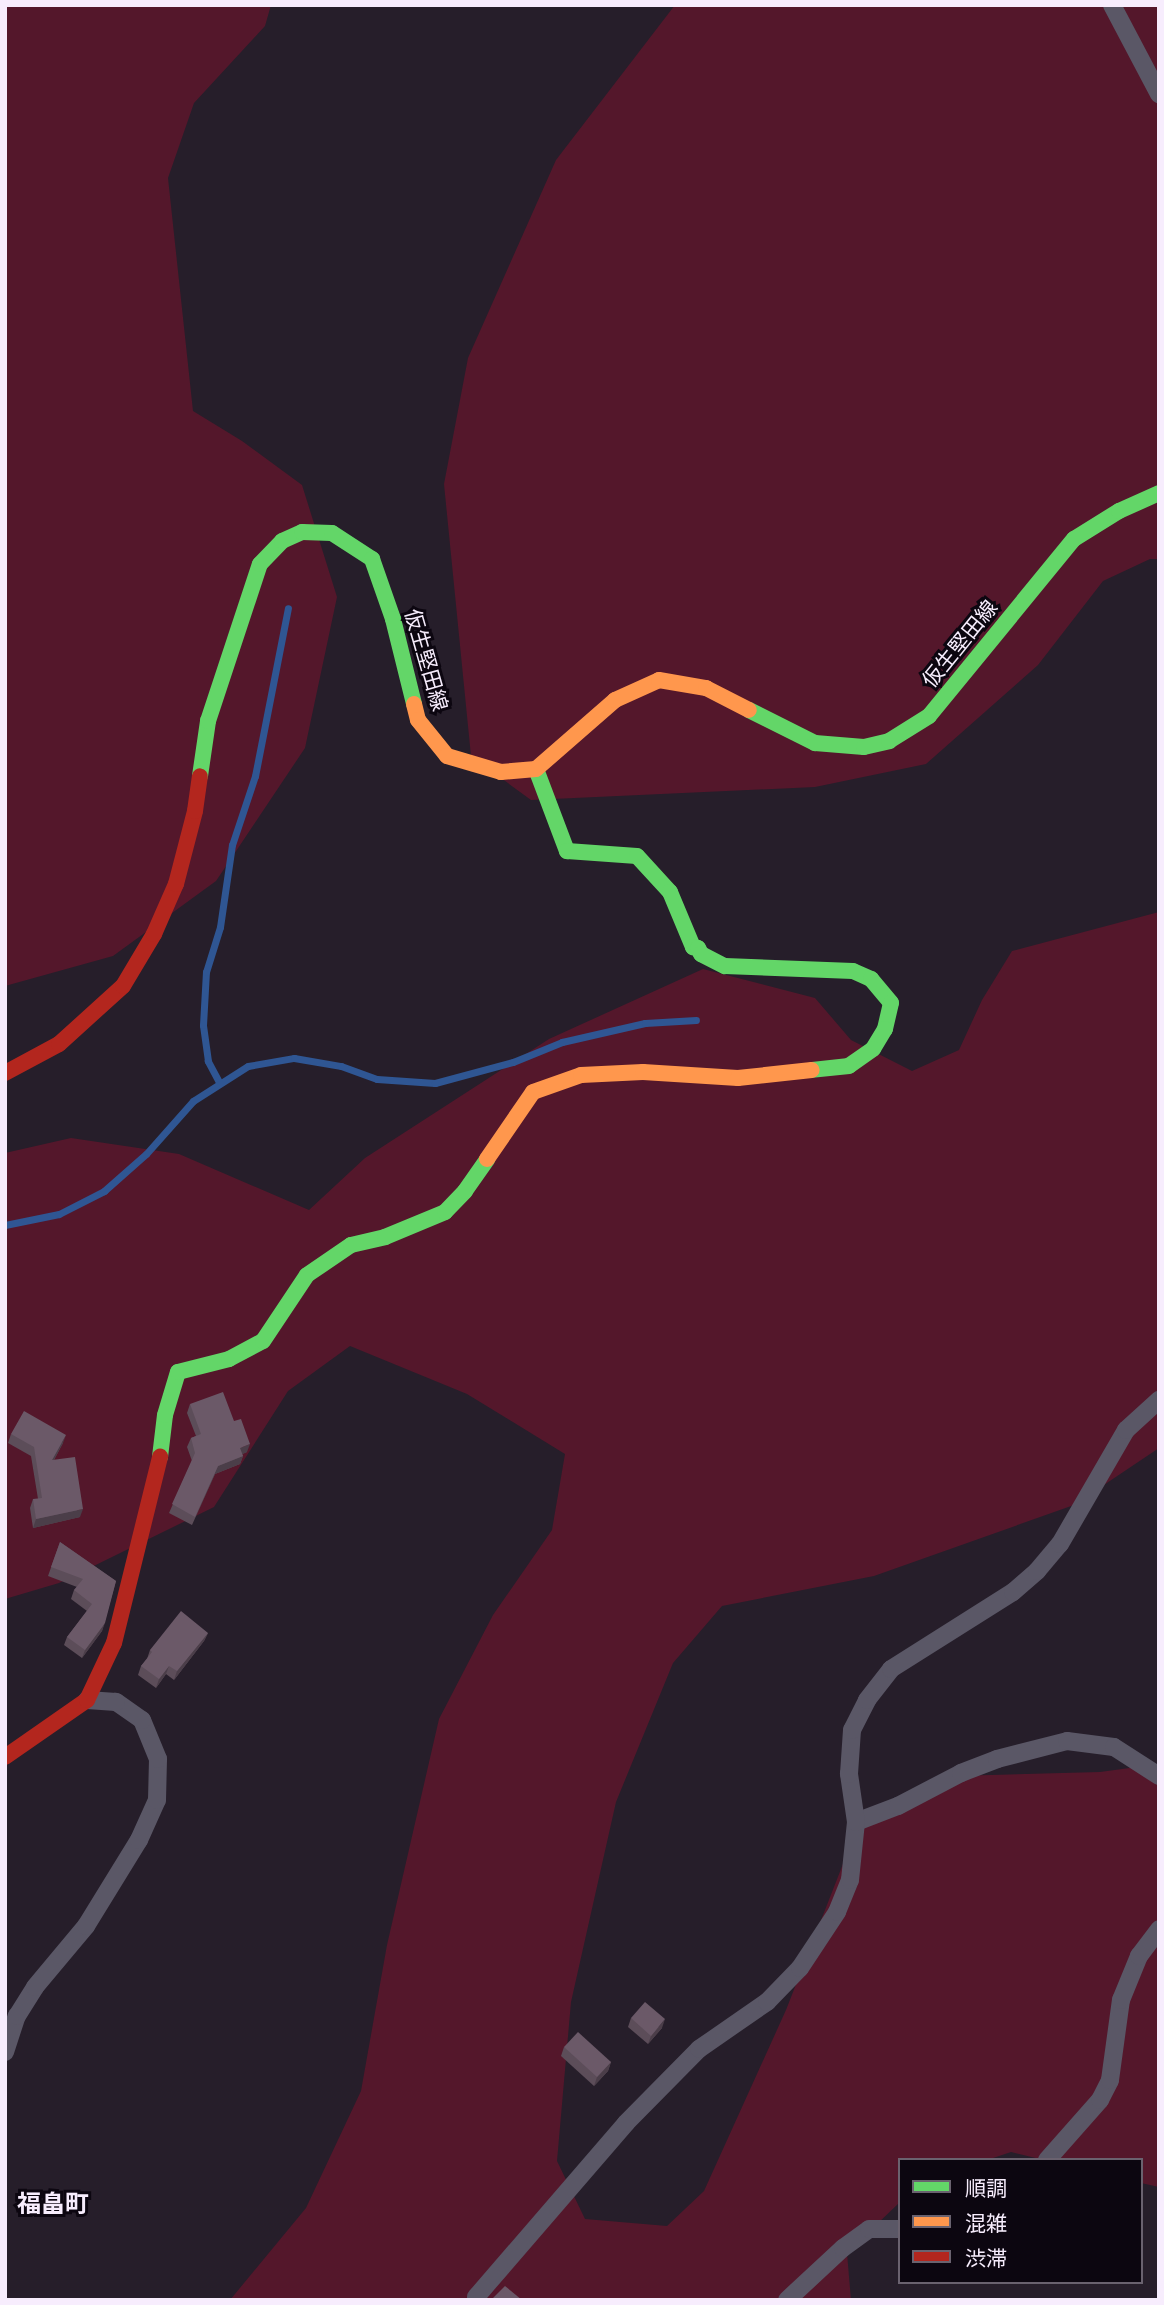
<!DOCTYPE html>
<html>
<head>
<meta charset="utf-8">
<style>
	body { margin:0 }
	#map { position:relative; width:1164px; height:2305px; overflow:hidden; background:#261e2a; font-family:Cabin,"Noto Sans JP",sans-serif }
	div>[style] { position:absolute }
	.green>* { inset:0; background:#54172b }
	.stream>* { height:7px; margin:-3.5px; padding:0 3.5px; transform-origin:3.5px; border-radius:3.5px; background:#2f5693 }
	.street>* { height:18px; margin:-9px; padding:0 9px; transform-origin:9px; border-radius:9px; background:#5a5766 }
	.fast>* { height:16px; margin:-8px; padding:0 8px; transform-origin:8px; border-radius:8px; background:#63d668 }
	.slow>* { height:16px; margin:-8px; padding:0 8px; transform-origin:8px; border-radius:8px; background:#ff974d }
	.jam>* { height:16px; margin:-8px; padding:0 8px; transform-origin:8px; border-radius:8px; background:#b3261e }
	.wall>* { inset:0; background:#5c4d59 }
	.shaded-wall>* { inset:0; background:#4b3e49 }
	.building>* { inset:0; background:#6b5968 }
	span { translate:-50% -50%; white-space:nowrap; text-align:center; line-height:1.15; -webkit-text-stroke:6px #0c0610; paint-order:stroke }
	.street-label { font-size:21px; color:#f7edfd }
	.quarter-label { font-size:24px; color:#f7edfd; font-weight:700 }
	.frame { position:absolute; inset:0; border:7px solid #f7edfd; pointer-events:none }
	.legend { position:absolute; left:898px; top:2158px; width:245px; height:126px; box-sizing:border-box; background:#0c0610; border:2px solid #6a626f; margin:0; padding:9px 12px; list-style:none; font-size:21px; color:#f7edfd }
	.legend li { display:flex; align-items:center; gap:14px; height:35px }
	.legend b { width:35px; border:2px solid #6a626f }
</style>
</head>
<body>
<div id="map">
	<div class="green">
		<i style="clip-path:polygon(5px 5px,271px 5px,265px 26px,194px 103px,168px 178px,193px 411px,242px 441px,302px 485px,337px 597px,305px 748px,216px 881px,113px 956px,5px 986px)"></i>
		<i style="clip-path:polygon(675px 5px,1159px 5px,1159px 559px,1150px 559px,1103px 581px,1038px 665px,926px 764px,815px 787px,531px 800px,471px 756px,444px 484px,468px 358px,556px 160px)"></i>
		<i style="clip-path:polygon(1159px 912px,1159px 1448px,1074px 1505px,874px 1576px,722px 1606px,673px 1663px,616px 1802px,571px 2002px,557px 2161px,585px 2219px,667px 2226px,704px 2191px,786px 2010px,857px 1828px,956px 1776px,1100px 1772px,1159px 1764px,1159px 2187px,1141px 2183px,1141px 2160px,1044px 2160px,1011px 2152px,987px 2160px,900px 2160px,900px 2202px,847px 2253px,851px 2300px,230px 2300px,306px 2208px,361px 2091px,387px 1945px,439px 1719px,493px 1615px,552px 1530px,565px 1454px,467px 1394px,350px 1346px,288px 1391px,214px 1507px,59px 1583px,5px 1599px,5px 1153px,71px 1138px,179px 1154px,309px 1210px,365px 1158px,549px 1039px,703px 969px,815px 998px,851px 1040px,912px 1071px,959px 1050px,982px 1000px,1012px 951px)"></i>
	</div>
	<div class="stream">
		<i style="left:219px;top:1082px;width:24px;rotate:-118deg"></i>
		<i style="left:208px;top:1061px;width:36px;rotate:-98deg"></i>
		<i style="left:203px;top:1025px;width:53px;rotate:-86.8deg"></i>
		<i style="left:206px;top:972px;width:47px;rotate:-72.7deg"></i>
		<i style="left:220px;top:927px;width:83px;rotate:-81.7deg"></i>
		<i style="left:232px;top:845px;width:73px;rotate:-71.6deg"></i>
		<i style="left:255px;top:776px;width:171px;rotate:-78.9deg"></i>
		<i style="left:5px;top:1225px;width:55px;rotate:-11.5deg"></i>
		<i style="left:59px;top:1214px;width:51px;rotate:-27.1deg"></i>
		<i style="left:104px;top:1191px;width:56px;rotate:-41.4deg"></i>
		<i style="left:146px;top:1154px;width:71px;rotate:-48.4deg"></i>
		<i style="left:193px;top:1101px;width:65px;rotate:-32.5deg"></i>
		<i style="left:248px;top:1066px;width:47px;rotate:-9.9deg"></i>
		<i style="left:294px;top:1058px;width:48px;rotate:9.7deg"></i>
		<i style="left:341px;top:1066px;width:38px;rotate:20deg"></i>
		<i style="left:377px;top:1079px;width:58px;rotate:3.9deg"></i>
		<i style="left:435px;top:1083px;width:81px;rotate:-15.1deg"></i>
		<i style="left:513px;top:1062px;width:53px;rotate:-22.2deg"></i>
		<i style="left:562px;top:1042px;width:85px;rotate:-12.9deg"></i>
		<i style="left:645px;top:1023px;width:51px;rotate:-3.4deg"></i>
	</div>
	<div class="street">
		<i style="left:1112px;top:5px;width:101px;rotate:62.2deg"></i>
		<i style="left:856px;top:1822px;width:45px;rotate:-20.9deg"></i>
		<i style="left:898px;top:1806px;width:71px;rotate:-27.6deg"></i>
		<i style="left:961px;top:1773px;width:39px;rotate:-21deg"></i>
		<i style="left:997px;top:1759px;width:72px;rotate:-14.4deg"></i>
		<i style="left:1067px;top:1741px;width:47px;rotate:7.3deg"></i>
		<i style="left:1114px;top:1747px;width:54px;rotate:32.8deg"></i>
		<i style="left:5px;top:2052px;width:38px;rotate:-72deg"></i>
		<i style="left:17px;top:2016px;width:34px;rotate:-58deg"></i>
		<i style="left:35px;top:1987px;width:80px;rotate:-50.1deg"></i>
		<i style="left:86px;top:1926px;width:101px;rotate:-58.4deg"></i>
		<i style="left:139px;top:1840px;width:44px;rotate:-65.8deg"></i>
		<i style="left:157px;top:1800px;width:41px;rotate:-88.6deg"></i>
		<i style="left:158px;top:1759px;width:42px;rotate:-112.3deg"></i>
		<i style="left:142px;top:1720px;width:32px;rotate:-145deg"></i>
		<i style="left:116px;top:1702px;width:29px;rotate:-176deg"></i>
		<i style="left:1047px;top:2160px;width:80px;rotate:-48.5deg"></i>
		<i style="left:1100px;top:2100px;width:22px;rotate:-63deg"></i>
		<i style="left:1110px;top:2080px;width:81px;rotate:-82.2deg"></i>
		<i style="left:1121px;top:2000px;width:48px;rotate:-67.8deg"></i>
		<i style="left:1139px;top:1956px;width:34px;rotate:-53deg"></i>
		<i style="left:476px;top:2297px;width:230px;rotate:-49.2deg"></i>
		<i style="left:626px;top:2123px;width:104px;rotate:-45.4deg"></i>
		<i style="left:699px;top:2049px;width:83px;rotate:-34.7deg"></i>
		<i style="left:767px;top:2002px;width:47px;rotate:-45.9deg"></i>
		<i style="left:800px;top:1968px;width:67px;rotate:-56.5deg"></i>
		<i style="left:837px;top:1912px;width:35px;rotate:-68deg"></i>
		<i style="left:850px;top:1880px;width:58px;rotate:-84.1deg"></i>
		<i style="left:856px;top:1822px;width:49px;rotate:-98.3deg"></i>
		<i style="left:849px;top:1774px;width:44px;rotate:-86.1deg"></i>
		<i style="left:852px;top:1730px;width:34px;rotate:-63deg"></i>
		<i style="left:867px;top:1700px;width:39px;rotate:-52deg"></i>
		<i style="left:891px;top:1669px;width:144px;rotate:-32.3deg"></i>
		<i style="left:1013px;top:1592px;width:32px;rotate:-41deg"></i>
		<i style="left:1037px;top:1571px;width:35px;rotate:-50deg"></i>
		<i style="left:1060px;top:1544px;width:132px;rotate:-59.9deg"></i>
		<i style="left:1126px;top:1430px;width:45px;rotate:-42.3deg"></i>
		<i style="left:787px;top:2300px;width:76px;rotate:-42.9deg"></i>
		<i style="left:843px;top:2248px;width:32px;rotate:-36deg"></i>
		<i style="left:869px;top:2229px;width:31px"></i>
	</div>
	<div class="fast">
		<i style="left:749px;top:710px;width:74px;rotate:26.6deg"></i>
		<i style="left:815px;top:743px;width:49px;rotate:4.7deg"></i>
		<i style="left:864px;top:747px;width:26px;rotate:-13deg"></i>
		<i style="left:889px;top:741px;width:47px;rotate:-32deg"></i>
		<i style="left:929px;top:716px;width:229px;rotate:-50.7deg"></i>
		<i style="left:1074px;top:539px;width:53px;rotate:-31.9deg"></i>
		<i style="left:1119px;top:511px;width:44px;rotate:-24.2deg"></i>
		<i style="left:536px;top:769px;width:88px;rotate:69.3deg"></i>
		<i style="left:567px;top:851px;width:70px;rotate:4.1deg"></i>
		<i style="left:637px;top:856px;width:49px;rotate:47.5deg"></i>
		<i style="left:670px;top:892px;width:60px;rotate:67.3deg"></i>
		<i style="left:693px;top:947px;width:5px;rotate:11deg"></i>
		<i style="left:698px;top:948px;width:7px;rotate:63deg"></i>
		<i style="left:701px;top:954px;width:27px;rotate:27deg"></i>
		<i style="left:725px;top:966px;width:128px;rotate:2.2deg"></i>
		<i style="left:853px;top:971px;width:20px;rotate:24deg"></i>
		<i style="left:871px;top:979px;width:31px;rotate:50deg"></i>
		<i style="left:891px;top:1003px;width:27px;rotate:103deg"></i>
		<i style="left:885px;top:1029px;width:23px;rotate:121deg"></i>
		<i style="left:873px;top:1049px;width:29px;rotate:145deg"></i>
		<i style="left:849px;top:1066px;width:37px;rotate:174deg"></i>
		<i style="left:200px;top:776px;width:56px;rotate:-81.7deg"></i>
		<i style="left:208px;top:721px;width:165px;rotate:-71.7deg"></i>
		<i style="left:260px;top:564px;width:32px;rotate:-46deg"></i>
		<i style="left:282px;top:541px;width:22px;rotate:-24deg"></i>
		<i style="left:302px;top:532px;width:30px;rotate:2deg"></i>
		<i style="left:332px;top:533px;width:48px;rotate:33deg"></i>
		<i style="left:372px;top:559px;width:64px;rotate:70.7deg"></i>
		<i style="left:393px;top:619px;width:88px;rotate:76.1deg"></i>
		<i style="left:160px;top:1457px;width:42px;rotate:-83.2deg"></i>
		<i style="left:165px;top:1415px;width:45px;rotate:-73.2deg"></i>
		<i style="left:178px;top:1372px;width:53px;rotate:-14.3deg"></i>
		<i style="left:229px;top:1359px;width:38px;rotate:-28deg"></i>
		<i style="left:263px;top:1341px;width:79px;rotate:-56.3deg"></i>
		<i style="left:307px;top:1275px;width:53px;rotate:-34.3deg"></i>
		<i style="left:351px;top:1245px;width:35px;rotate:-13deg"></i>
		<i style="left:385px;top:1237px;width:65px;rotate:-22.6deg"></i>
		<i style="left:445px;top:1212px;width:29px;rotate:-46deg"></i>
		<i style="left:465px;top:1191px;width:39px;rotate:-55deg"></i>
	</div>
	<div class="slow">
		<i style="left:414px;top:704px;width:16px;rotate:76deg"></i>
		<i style="left:418px;top:720px;width:46px;rotate:51.1deg"></i>
		<i style="left:447px;top:756px;width:56px;rotate:16.5deg"></i>
		<i style="left:501px;top:772px;width:35px;rotate:-5deg"></i>
		<i style="left:536px;top:769px;width:105px;rotate:-41.1deg"></i>
		<i style="left:615px;top:700px;width:48px;rotate:-24.4deg"></i>
		<i style="left:659px;top:680px;width:48px;rotate:9.7deg"></i>
		<i style="left:706px;top:688px;width:48px;rotate:27.1deg"></i>
		<i style="left:487px;top:1159px;width:81px;rotate:-55.5deg"></i>
		<i style="left:533px;top:1092px;width:51px;rotate:-19.5deg"></i>
		<i style="left:581px;top:1075px;width:62px;rotate:-2.8deg"></i>
		<i style="left:643px;top:1072px;width:95px;rotate:3.6deg"></i>
		<i style="left:738px;top:1078px;width:74px;rotate:-6.2deg"></i>
	</div>
	<div class="jam">
		<i style="left:5px;top:1073px;width:61px;rotate:-28.2deg"></i>
		<i style="left:59px;top:1044px;width:86px;rotate:-42.2deg"></i>
		<i style="left:123px;top:986px;width:61px;rotate:-59.2deg"></i>
		<i style="left:154px;top:934px;width:55px;rotate:-66.3deg"></i>
		<i style="left:176px;top:884px;width:75px;rotate:-75.4deg"></i>
		<i style="left:195px;top:811px;width:35px;rotate:-82deg"></i>
		<i style="left:5px;top:1757px;width:100px;rotate:-34.8deg"></i>
		<i style="left:87px;top:1700px;width:63px;rotate:-64.7deg"></i>
		<i style="left:114px;top:1643px;width:192px;rotate:-76.1deg"></i>
	</div>
	<div class="wall">
		<i style="clip-path:polygon(190px 1404px,247px 1452px,242px 1454px,243px 1456px,240px 1464px,215px 1474px,192px 1525px,169px 1513px,192px 1461px,187px 1447px,191px 1438px,196px 1436px,187px 1413px)"></i>
		<i style="clip-path:polygon(11px 1434px,63px 1443px,54px 1460px,80px 1517px,33px 1528px,30px 1508px,33px 1499px,38px 1499px,31px 1456px,8px 1443px)"></i>
		<i style="clip-path:polygon(60px 1542px,116px 1581px,102px 1631px,82px 1658px,64px 1645px,67px 1637px,87px 1611px,71px 1599px,74px 1590px,77px 1587px,48px 1576px)"></i>
		<i style="clip-path:polygon(208px 1633px,204px 1641px,174px 1680px,166px 1674px,156px 1688px,138px 1675px,141px 1666px,147px 1659px,150px 1650px)"></i>
		<i style="clip-path:polygon(631px 2018px,662px 2028px,648px 2044px,628px 2027px)"></i>
		<i style="clip-path:polygon(564px 2047px,611px 2062px,608px 2071px,594px 2086px,561px 2056px)"></i>
	</div>
	<div class="shaded-wall">
		<i style="clip-path:polygon(66px 1435px,63px 1443px,49px 1469px,52px 1460px)"></i>
		<i style="clip-path:polygon(250px 1444px,247px 1452px,237px 1457px,240px 1448px)"></i>
		<i style="clip-path:polygon(243px 1456px,240px 1464px,215px 1474px,192px 1525px,218px 1466px)"></i>
		<i style="clip-path:polygon(83px 1509px,80px 1517px,33px 1528px,36px 1519px)"></i>
		<i style="clip-path:polygon(105px 1623px,102px 1631px,82px 1658px,85px 1650px)"></i>
		<i style="clip-path:polygon(208px 1633px,204px 1641px,174px 1680px,177px 1671px)"></i>
		<i style="clip-path:polygon(169px 1666px,166px 1674px,156px 1688px,159px 1679px)"></i>
		<i style="clip-path:polygon(665px 2019px,662px 2028px,648px 2044px,651px 2036px)"></i>
		<i style="clip-path:polygon(611px 2062px,608px 2071px,594px 2086px,597px 2077px)"></i>
	</div>
	<div class="building">
		<i style="clip-path:polygon(223px 1392px,234px 1421px,241px 1419px,250px 1444px,240px 1448px,243px 1456px,218px 1466px,195px 1517px,172px 1504px,195px 1453px,191px 1438px,201px 1434px,190px 1404px)"></i>
		<i style="clip-path:polygon(24px 1411px,66px 1435px,52px 1460px,75px 1457px,83px 1509px,36px 1519px,33px 1499px,42px 1498px,34px 1447px,11px 1434px)"></i>
		<i style="clip-path:polygon(60px 1542px,116px 1581px,105px 1623px,85px 1650px,67px 1637px,92px 1604px,74px 1590px,83px 1579px,51px 1567px)"></i>
		<i style="clip-path:polygon(181px 1611px,208px 1633px,177px 1671px,169px 1666px,159px 1679px,141px 1666px,152px 1652px,150px 1650px)"></i>
		<i style="clip-path:polygon(645px 2002px,665px 2019px,651px 2036px,631px 2018px)"></i>
		<i style="clip-path:polygon(578px 2032px,611px 2062px,597px 2077px,564px 2047px)"></i>
		<i style="clip-path:polygon(505px 2286px,522px 2300px,491px 2300px)"></i>
	</div>
	<div class="street-label">
		<span style="left:960px;top:644px;rotate:-51deg">仮生堅田線</span>
		<span style="left:426px;top:660px;rotate:74deg">仮生堅田線</span>
	</div>
	<div class="quarter-label">
		<span style="left:53px;top:2204px">福畠町</span>
	</div>
	<div class="frame"></div>
	<ul class="legend">
	<li><b style="height:9px;background:#63d668"></b>順調</li>
	<li><b style="height:9px;background:#ff974d"></b>混雑</li>
	<li><b style="height:9px;background:#b3261e"></b>渋滞</li>
	</ul>
</div>
</body>
</html>
